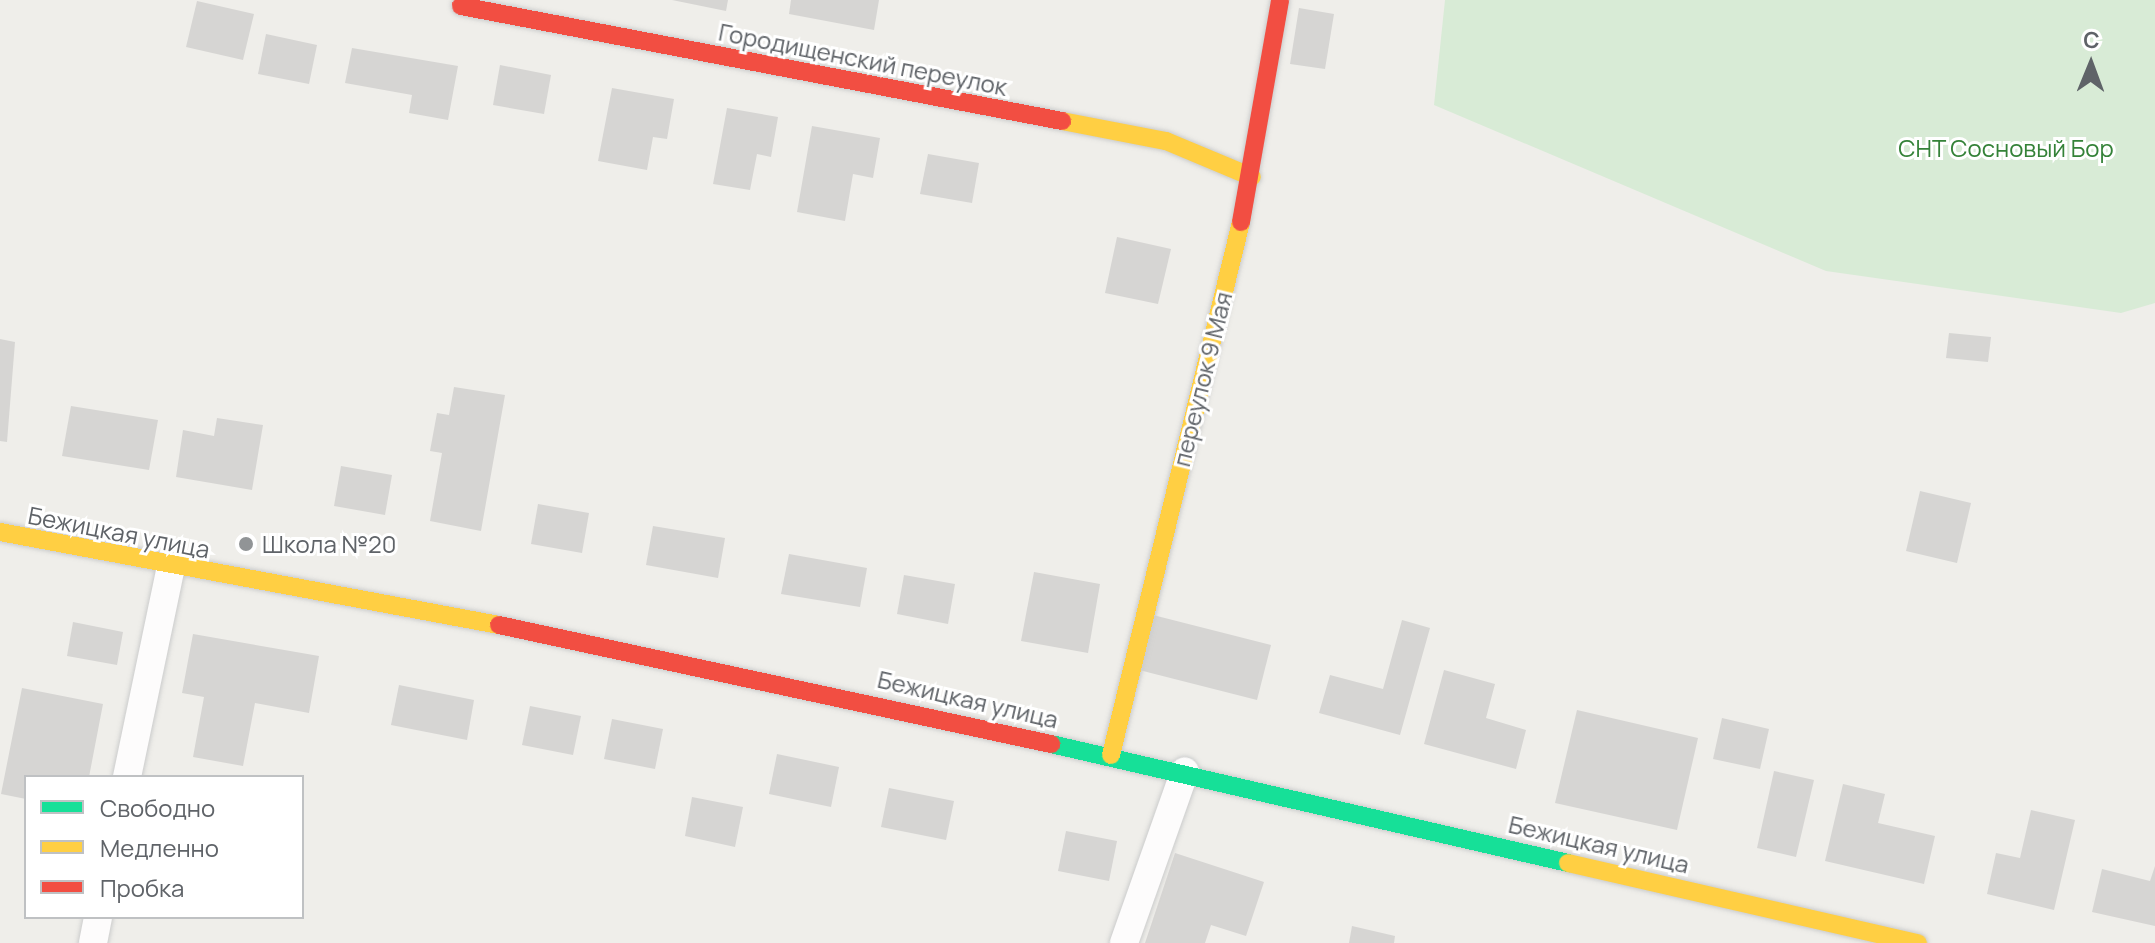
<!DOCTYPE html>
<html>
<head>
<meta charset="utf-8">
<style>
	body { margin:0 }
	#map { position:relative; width:2155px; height:943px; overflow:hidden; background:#efeeea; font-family:Manrope,sans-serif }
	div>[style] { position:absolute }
	.green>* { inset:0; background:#d8ebd6 }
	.building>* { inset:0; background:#d6d5d3 }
	.roads { filter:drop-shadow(0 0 2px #cbcccc) drop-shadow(0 0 2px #cbcccc) }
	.street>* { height:28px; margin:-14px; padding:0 14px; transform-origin:14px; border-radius:14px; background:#fdfcfc }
	.fast>* { height:18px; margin:-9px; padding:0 9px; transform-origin:9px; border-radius:9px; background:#16e098 }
	.slow>* { height:18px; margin:-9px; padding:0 9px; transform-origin:9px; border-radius:9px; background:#ffcf43 }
	.jam>* { height:18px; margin:-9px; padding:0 9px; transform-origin:9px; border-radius:9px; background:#f24e42 }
	.dots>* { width:22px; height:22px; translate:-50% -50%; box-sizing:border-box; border:4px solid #fff; border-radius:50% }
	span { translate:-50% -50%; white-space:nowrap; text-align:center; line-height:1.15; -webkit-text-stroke:6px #fff; paint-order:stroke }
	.street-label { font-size:24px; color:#5f6368 }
	.park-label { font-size:24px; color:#348238 }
	.poi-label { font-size:24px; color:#5f6368 }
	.left { translate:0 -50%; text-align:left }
	.legend { position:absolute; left:24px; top:775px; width:280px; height:144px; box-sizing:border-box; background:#fff; border:2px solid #bfc1c3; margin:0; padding:10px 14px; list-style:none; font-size:24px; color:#5f6368 }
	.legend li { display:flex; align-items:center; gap:16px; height:40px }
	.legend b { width:40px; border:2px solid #bfc1c3 }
	.north { position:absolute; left:2051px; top:24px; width:80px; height:80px; -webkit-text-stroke:6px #fff; paint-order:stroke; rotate:1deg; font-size:22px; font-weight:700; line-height:32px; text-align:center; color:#5f6368 }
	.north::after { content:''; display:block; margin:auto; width:28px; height:36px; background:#5f6368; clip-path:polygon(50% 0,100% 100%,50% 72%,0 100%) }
</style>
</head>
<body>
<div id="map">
	<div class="green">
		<i style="clip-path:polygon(1445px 0,2155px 0,2155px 303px,2121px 313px,1826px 271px,1434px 105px)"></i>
	</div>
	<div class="building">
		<i style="clip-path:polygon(672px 0,728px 0,726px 11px)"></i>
		<i style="clip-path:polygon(791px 0,879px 0,874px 30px,789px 14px)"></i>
		<i style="clip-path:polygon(197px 1px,254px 14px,243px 60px,186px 47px)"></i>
		<i style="clip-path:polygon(1299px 8px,1334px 14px,1325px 69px,1290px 64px)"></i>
		<i style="clip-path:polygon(266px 34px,317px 45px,309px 84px,258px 74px)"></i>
		<i style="clip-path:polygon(352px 48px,458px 66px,448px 120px,409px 113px,412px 95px,345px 83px)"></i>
		<i style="clip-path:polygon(500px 65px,551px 75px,544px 114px,493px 105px)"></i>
		<i style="clip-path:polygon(612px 88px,674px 99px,667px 139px,653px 137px,647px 170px,598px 161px)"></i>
		<i style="clip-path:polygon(727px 108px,778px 117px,771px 157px,757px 154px,750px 190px,713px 184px)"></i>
		<i style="clip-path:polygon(812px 126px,880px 138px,873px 178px,853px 174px,845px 221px,797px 212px)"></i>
		<i style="clip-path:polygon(928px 154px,979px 163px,972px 203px,920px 194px)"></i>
		<i style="clip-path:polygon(1117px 237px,1171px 249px,1158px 304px,1105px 293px)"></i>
		<i style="clip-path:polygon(1949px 333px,1991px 337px,1988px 362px,1946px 358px)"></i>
		<i style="clip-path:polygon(0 339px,15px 342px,7px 442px,0 441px)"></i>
		<i style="clip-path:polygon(454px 387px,505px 395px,481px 531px,430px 521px,442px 453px,430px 451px,437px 413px,449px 415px)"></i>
		<i style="clip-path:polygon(71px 406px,158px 420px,149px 470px,62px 456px)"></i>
		<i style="clip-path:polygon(217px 418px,263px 425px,252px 490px,176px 477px,183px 430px,214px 436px)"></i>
		<i style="clip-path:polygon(341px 466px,392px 475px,385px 515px,334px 506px)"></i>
		<i style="clip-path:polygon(1920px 491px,1971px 503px,1957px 563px,1906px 551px)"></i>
		<i style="clip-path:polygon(538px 504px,589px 513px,582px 553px,531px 544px)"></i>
		<i style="clip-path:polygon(653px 526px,725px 538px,718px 578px,646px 565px)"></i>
		<i style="clip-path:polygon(789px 554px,867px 568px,860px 607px,781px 594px)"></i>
		<i style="clip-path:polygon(1034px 572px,1100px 584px,1088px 653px,1021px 641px)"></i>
		<i style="clip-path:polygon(904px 575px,955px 584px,948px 624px,897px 614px)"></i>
		<i style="clip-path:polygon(1153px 615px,1271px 645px,1257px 700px,1139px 670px)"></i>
		<i style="clip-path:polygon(1402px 620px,1430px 628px,1400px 735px,1319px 713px,1330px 675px,1383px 689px)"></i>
		<i style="clip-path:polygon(73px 622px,123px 632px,117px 665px,67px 656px)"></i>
		<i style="clip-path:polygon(193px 634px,319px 656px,309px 713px,255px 703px,243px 766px,193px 757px,204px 697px,182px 693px)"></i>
		<i style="clip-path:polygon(1444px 670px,1495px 684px,1486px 718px,1526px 730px,1516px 769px,1424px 744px)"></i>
		<i style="clip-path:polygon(399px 685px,474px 700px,467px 740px,391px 725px)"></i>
		<i style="clip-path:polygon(22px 688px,103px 704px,89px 777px,26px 777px,26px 799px,1px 794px)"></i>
		<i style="clip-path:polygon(530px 706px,581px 716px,573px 755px,522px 745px)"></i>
		<i style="clip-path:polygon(1577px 710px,1698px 738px,1677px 830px,1555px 803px)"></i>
		<i style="clip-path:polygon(1722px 718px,1769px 729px,1760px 769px,1713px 759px)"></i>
		<i style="clip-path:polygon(612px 719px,663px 729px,655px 769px,604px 759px)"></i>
		<i style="clip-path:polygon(777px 754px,839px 767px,831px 807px,769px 794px)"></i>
		<i style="clip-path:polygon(1774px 771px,1814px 780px,1796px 857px,1757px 848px)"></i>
		<i style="clip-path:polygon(1843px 784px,1885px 794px,1878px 823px,1935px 836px,1924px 884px,1825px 861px)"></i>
		<i style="clip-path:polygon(889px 788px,954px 801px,946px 840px,881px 827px)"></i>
		<i style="clip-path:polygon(692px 797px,743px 807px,735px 847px,685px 836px)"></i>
		<i style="clip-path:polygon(2031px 810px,2075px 820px,2054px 910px,1987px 894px,1996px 853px,2020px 858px)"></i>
		<i style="clip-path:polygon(1066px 831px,1117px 841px,1109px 881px,1058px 871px)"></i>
		<i style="clip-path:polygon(1175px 853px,1264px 882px,1246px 936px,1211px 925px,1205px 943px,1145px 943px)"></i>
		<i style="clip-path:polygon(2155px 866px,2155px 926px,2092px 912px,2102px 869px,2150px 881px)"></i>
		<i style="clip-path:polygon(1352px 926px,1395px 936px,1394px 943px,1349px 943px)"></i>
	</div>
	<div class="roads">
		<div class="street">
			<i style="left:127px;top:777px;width:215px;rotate:-78.2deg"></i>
			<i style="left:93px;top:943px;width:26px;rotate:-79deg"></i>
			<i style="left:1124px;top:943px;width:182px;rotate:-70.5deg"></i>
		</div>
		<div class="fast">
			<i style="left:1051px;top:744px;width:531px;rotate:12.96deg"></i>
		</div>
		<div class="slow">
			<i style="left:1062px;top:121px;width:106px;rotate:10.9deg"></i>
			<i style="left:1166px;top:141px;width:93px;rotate:22.7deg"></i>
			<i style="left:0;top:532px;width:508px;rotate:10.56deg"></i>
			<i style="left:1111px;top:755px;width:549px;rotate:-76.29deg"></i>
			<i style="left:1568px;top:863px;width:359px;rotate:12.9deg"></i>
		</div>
		<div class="jam">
			<i style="left:461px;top:6px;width:612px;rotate:10.83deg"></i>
			<i style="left:1241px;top:222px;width:225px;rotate:-80deg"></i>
			<i style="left:499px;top:625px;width:565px;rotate:12.17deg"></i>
		</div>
	</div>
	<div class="dots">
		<i style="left:246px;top:544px;background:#919496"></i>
	</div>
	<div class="street-label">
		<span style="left:863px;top:59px;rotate:11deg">Городищенский переулок</span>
		<span style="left:1202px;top:379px;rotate:-76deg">переулок 9 Мая</span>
		<span style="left:119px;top:532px;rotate:11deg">Бежицкая улица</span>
		<span style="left:968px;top:699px;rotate:13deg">Бежицкая улица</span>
		<span style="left:1599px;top:844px;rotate:13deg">Бежицкая улица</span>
	</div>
	<div class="park-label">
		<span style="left:2006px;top:148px">СНТ Сосновый Бор</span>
	</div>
	<div class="poi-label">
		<span class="left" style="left:262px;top:544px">Школа №20</span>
	</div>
	<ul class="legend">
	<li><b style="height:10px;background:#16e098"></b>Свободно</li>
	<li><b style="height:10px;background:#ffcf43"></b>Медленно</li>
	<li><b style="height:10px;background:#f24e42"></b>Пробка</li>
	</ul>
	<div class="north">С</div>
</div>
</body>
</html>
